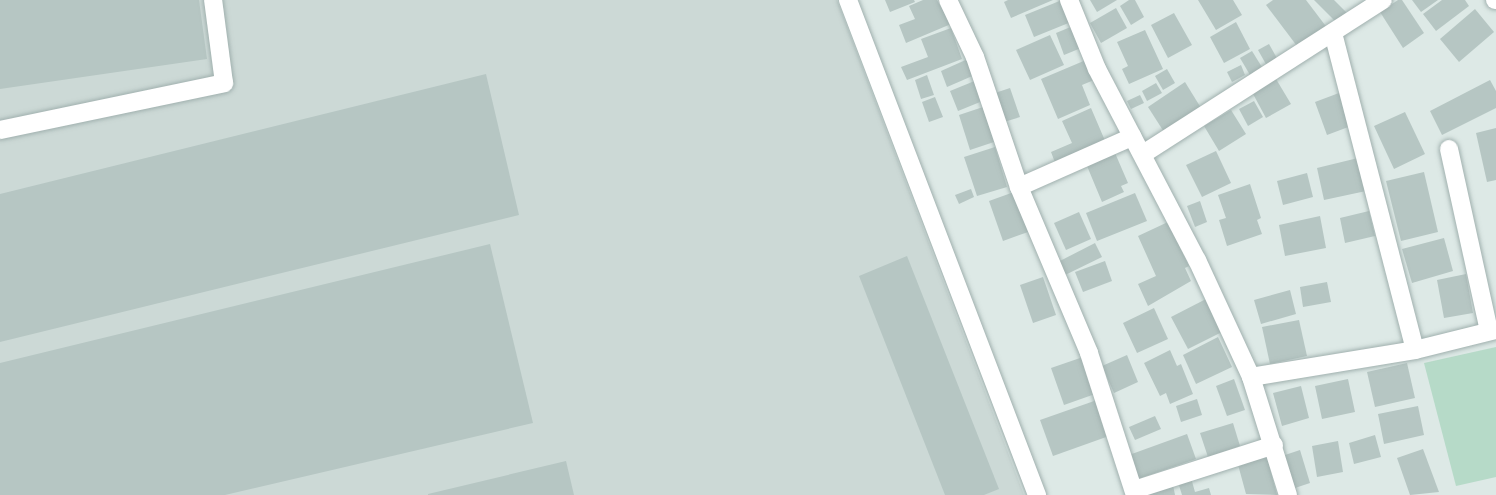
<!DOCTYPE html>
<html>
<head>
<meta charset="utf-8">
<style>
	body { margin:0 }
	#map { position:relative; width:1496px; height:495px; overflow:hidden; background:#dde9e6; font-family:Quicksand,sans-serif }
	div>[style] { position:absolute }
	.built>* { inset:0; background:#ccd9d6 }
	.green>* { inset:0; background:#b6dac8 }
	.building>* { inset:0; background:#b6c6c3 }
	.roads { filter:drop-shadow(0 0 2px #a0b0ae) drop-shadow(0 0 2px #a0b0ae) }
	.minor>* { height:18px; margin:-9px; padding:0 9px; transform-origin:9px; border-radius:9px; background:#fff }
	span { translate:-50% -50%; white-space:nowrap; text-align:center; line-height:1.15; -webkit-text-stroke:4.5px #edf6f4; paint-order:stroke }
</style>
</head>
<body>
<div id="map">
	<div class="built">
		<i style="clip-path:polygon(0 0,837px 0,1024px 495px,0 495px)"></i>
	</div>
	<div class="green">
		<i style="clip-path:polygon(1496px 347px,1496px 477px,1456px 486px,1424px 363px)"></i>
	</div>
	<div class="building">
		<i style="clip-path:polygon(0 0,199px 0,207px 59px,0 89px)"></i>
		<i style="clip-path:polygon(885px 0,914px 0,915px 2px,890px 12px)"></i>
		<i style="clip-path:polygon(923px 0,937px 0,951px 24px,906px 43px,899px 25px,915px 19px,909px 6px)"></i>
		<i style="clip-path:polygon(1008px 0,1053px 0,1011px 18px,1004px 2px)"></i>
		<i style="clip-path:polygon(1062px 0,1071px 22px,1034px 37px,1025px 15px)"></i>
		<i style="clip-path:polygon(1090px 0,1117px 0,1097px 12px)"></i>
		<i style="clip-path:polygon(1129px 0,1135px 0,1144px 17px,1131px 25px,1120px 6px)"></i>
		<i style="clip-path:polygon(1198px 0,1233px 0,1242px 15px,1216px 30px)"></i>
		<i style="clip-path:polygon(1273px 0,1306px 0,1328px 29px,1300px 50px,1266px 5px)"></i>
		<i style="clip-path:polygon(1314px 0,1334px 0,1350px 16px,1340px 26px)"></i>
		<i style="clip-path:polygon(1398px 0,1402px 0,1424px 33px,1403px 48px,1380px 12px)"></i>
		<i style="clip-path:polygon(1412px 0,1438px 0,1421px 12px)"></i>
		<i style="clip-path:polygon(1442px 0,1465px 0,1469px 6px,1436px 31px,1423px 14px)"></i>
		<i style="clip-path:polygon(1116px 8px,1127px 28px,1101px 43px,1090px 23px)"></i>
		<i style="clip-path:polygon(1475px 9px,1494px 32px,1459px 62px,1440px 39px)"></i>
		<i style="clip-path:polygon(1174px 13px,1192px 45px,1168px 58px,1151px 25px)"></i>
		<i style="clip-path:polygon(1236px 22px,1250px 49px,1224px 63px,1210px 37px)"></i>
		<i style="clip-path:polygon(1073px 26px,1081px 48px,1064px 55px,1056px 33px)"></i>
		<i style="clip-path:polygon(951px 28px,962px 59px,907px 80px,901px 67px,928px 57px,921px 39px)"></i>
		<i style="clip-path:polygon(1145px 30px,1163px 69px,1129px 84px,1122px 69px,1128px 66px,1117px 42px)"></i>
		<i style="clip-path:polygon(1050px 35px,1064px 65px,1030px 80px,1016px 50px)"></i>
		<i style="clip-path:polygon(1269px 44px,1278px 60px,1267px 66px,1258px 50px)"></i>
		<i style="clip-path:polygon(1252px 51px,1265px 72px,1253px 80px,1240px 58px)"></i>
		<i style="clip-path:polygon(970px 58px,977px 74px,947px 87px,941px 71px)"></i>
		<i style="clip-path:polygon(1086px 60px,1094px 80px,1082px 85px,1090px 105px,1058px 119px,1041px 79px)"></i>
		<i style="clip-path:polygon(1241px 65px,1245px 75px,1232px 82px,1227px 72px)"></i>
		<i style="clip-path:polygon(1167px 69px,1175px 83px,1163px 90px,1155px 76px)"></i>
		<i style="clip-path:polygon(486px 74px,519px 215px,0 342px,0 194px)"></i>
		<i style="clip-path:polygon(927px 75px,934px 95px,921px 99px,915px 80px)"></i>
		<i style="clip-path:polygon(1276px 79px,1291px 104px,1266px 118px,1252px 92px)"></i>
		<i style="clip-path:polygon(977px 80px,985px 100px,958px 111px,950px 91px)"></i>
		<i style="clip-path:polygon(1490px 80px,1496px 91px,1496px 108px,1442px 135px,1430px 111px)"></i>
		<i style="clip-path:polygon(1185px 82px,1201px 108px,1164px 132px,1148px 107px)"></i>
		<i style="clip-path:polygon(1156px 83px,1162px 93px,1147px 101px,1142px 91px)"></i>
		<i style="clip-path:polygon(1010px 88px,1020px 117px,1004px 122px,995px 93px)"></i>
		<i style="clip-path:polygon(1339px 93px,1351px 126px,1327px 135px,1315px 102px)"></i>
		<i style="clip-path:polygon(1140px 95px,1144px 103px,1131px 109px,1127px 101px)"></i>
		<i style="clip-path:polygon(935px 97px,943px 117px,929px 122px,922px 102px)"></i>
		<i style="clip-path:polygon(1254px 101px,1263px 117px,1248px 126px,1239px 109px)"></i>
		<i style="clip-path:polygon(983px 107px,994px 142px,970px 150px,959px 115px)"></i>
		<i style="clip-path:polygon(1091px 108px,1106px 143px,1056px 165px,1051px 152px,1072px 143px,1062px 121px)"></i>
		<i style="clip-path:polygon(1231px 110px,1246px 134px,1219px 151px,1204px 126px)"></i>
		<i style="clip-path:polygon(1405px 112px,1425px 154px,1394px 169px,1374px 126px)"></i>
		<i style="clip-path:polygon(1496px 128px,1496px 180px,1487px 182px,1476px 133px)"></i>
		<i style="clip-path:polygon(995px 147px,1007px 187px,977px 196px,964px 157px)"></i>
		<i style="clip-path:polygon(1216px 151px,1231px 183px,1202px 197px,1186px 165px)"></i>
		<i style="clip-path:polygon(1115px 153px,1128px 183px,1121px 186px,1124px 192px,1102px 202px,1087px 166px)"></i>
		<i style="clip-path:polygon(1358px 158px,1366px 191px,1324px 200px,1317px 168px)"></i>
		<i style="clip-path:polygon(1424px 172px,1438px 232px,1401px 241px,1386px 181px)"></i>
		<i style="clip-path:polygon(1307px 173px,1313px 197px,1283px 205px,1277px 181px)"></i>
		<i style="clip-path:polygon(1250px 184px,1261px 218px,1257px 220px,1262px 234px,1227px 246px,1219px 220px,1226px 218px,1218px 195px)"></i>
		<i style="clip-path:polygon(971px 189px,974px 197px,959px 204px,955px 195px)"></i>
		<i style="clip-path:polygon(1014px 192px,1028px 232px,1003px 241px,989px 201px)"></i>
		<i style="clip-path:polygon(1135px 193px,1147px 221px,1097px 241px,1086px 213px)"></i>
		<i style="clip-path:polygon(1200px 201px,1207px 222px,1195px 227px,1187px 206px)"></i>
		<i style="clip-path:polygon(1369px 211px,1375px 236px,1345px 243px,1340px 218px)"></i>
		<i style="clip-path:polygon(1079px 212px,1091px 239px,1066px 250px,1054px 223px)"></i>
		<i style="clip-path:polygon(1320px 216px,1326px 248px,1285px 256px,1279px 225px)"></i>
		<i style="clip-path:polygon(1168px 222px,1189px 266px,1185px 268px,1191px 281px,1148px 306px,1138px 284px,1156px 276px,1138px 236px)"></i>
		<i style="clip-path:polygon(1444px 238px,1453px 271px,1412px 283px,1402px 249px)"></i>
		<i style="clip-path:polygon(1095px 243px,1102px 257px,1063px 276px,1056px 263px)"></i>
		<i style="clip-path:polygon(490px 244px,533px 423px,225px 495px,0 495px,0 363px)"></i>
		<i style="clip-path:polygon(907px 256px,999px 489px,984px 495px,945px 495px,859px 276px)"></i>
		<i style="clip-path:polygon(1105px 261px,1112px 281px,1083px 292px,1075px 272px)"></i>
		<i style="clip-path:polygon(1466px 274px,1473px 313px,1444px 318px,1437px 280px)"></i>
		<i style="clip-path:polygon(1043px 277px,1056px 315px,1033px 323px,1020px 285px)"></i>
		<i style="clip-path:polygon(1327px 282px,1331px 302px,1303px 307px,1300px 287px)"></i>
		<i style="clip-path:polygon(1290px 290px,1296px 314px,1261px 324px,1254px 300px)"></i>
		<i style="clip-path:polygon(1206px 299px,1222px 332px,1188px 349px,1171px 317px)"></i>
		<i style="clip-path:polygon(1154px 308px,1168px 339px,1137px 353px,1123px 323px)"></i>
		<i style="clip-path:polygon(1299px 320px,1307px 356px,1270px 364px,1262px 327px)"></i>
		<i style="clip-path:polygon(1218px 337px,1232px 367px,1196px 384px,1183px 355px)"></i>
		<i style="clip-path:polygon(1170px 350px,1177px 366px,1181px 364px,1193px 394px,1170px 404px,1166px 393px,1160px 396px,1144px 363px)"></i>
		<i style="clip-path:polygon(1127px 355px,1138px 382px,1114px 393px,1102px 366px)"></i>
		<i style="clip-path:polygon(1083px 357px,1095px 394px,1064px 405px,1051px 368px)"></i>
		<i style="clip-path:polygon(1407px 363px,1415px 398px,1375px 407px,1367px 372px)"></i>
		<i style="clip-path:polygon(1234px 379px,1245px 410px,1227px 416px,1216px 386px)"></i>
		<i style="clip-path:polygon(1348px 379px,1355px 412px,1322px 419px,1315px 386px)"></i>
		<i style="clip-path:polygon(1301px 386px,1309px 418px,1282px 426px,1273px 393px)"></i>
		<i style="clip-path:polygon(1197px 399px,1202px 415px,1181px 422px,1176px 406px)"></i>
		<i style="clip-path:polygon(1097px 400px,1109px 436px,1053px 456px,1040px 420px)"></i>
		<i style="clip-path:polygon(1418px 406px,1424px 435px,1384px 444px,1378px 414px)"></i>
		<i style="clip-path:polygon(1155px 416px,1161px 429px,1135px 440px,1129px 427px)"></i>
		<i style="clip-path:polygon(1233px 423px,1240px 446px,1208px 457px,1200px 433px)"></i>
		<i style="clip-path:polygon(1187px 434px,1196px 459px,1138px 479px,1129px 455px)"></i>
		<i style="clip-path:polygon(1375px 435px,1381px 457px,1354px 464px,1349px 443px)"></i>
		<i style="clip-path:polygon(1338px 441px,1343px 472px,1317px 477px,1312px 446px)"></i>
		<i style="clip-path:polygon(1423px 449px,1439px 492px,1410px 495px,1397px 458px)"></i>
		<i style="clip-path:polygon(1300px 450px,1310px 483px,1292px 489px,1282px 456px)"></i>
		<i style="clip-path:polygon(1266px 453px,1277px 495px,1246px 494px,1237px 461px)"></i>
		<i style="clip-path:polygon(566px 461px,574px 495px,428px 495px,428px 494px)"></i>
		<i style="clip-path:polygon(1191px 478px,1195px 492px,1209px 488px,1211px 495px,1182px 495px,1178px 482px)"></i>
		<i style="clip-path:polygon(1173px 485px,1175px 495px,1137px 495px)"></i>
	</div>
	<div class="roads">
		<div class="minor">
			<i style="left:848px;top:0;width:530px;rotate:69.1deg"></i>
			<i style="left:948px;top:0;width:63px;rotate:64.7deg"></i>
			<i style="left:975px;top:57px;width:137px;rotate:71.3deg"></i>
			<i style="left:1019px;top:187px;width:180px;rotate:67.1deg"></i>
			<i style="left:1089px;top:353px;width:149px;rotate:72.1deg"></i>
			<i style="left:1069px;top:0;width:74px;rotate:67.9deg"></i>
			<i style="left:1097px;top:69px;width:216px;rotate:62.4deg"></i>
			<i style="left:1197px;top:260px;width:129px;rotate:65.2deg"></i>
			<i style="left:1251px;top:377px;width:124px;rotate:72.6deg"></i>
			<i style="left:1495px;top:0;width:1px"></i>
			<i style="left:1333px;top:33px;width:327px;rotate:75.5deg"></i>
			<i style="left:0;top:130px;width:229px;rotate:-11.8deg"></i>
			<i style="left:224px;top:83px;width:84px;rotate:-97.5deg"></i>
			<i style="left:1449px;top:149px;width:186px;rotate:77.6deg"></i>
			<i style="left:1143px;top:154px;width:285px;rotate:-32.7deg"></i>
			<i style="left:1019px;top:187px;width:124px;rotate:-23.9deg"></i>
			<i style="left:1251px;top:377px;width:166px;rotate:-9.3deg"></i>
			<i style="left:1415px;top:350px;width:83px;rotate:-13.9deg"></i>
			<i style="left:1134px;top:490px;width:147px;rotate:-17.8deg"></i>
		</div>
	</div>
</div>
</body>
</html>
